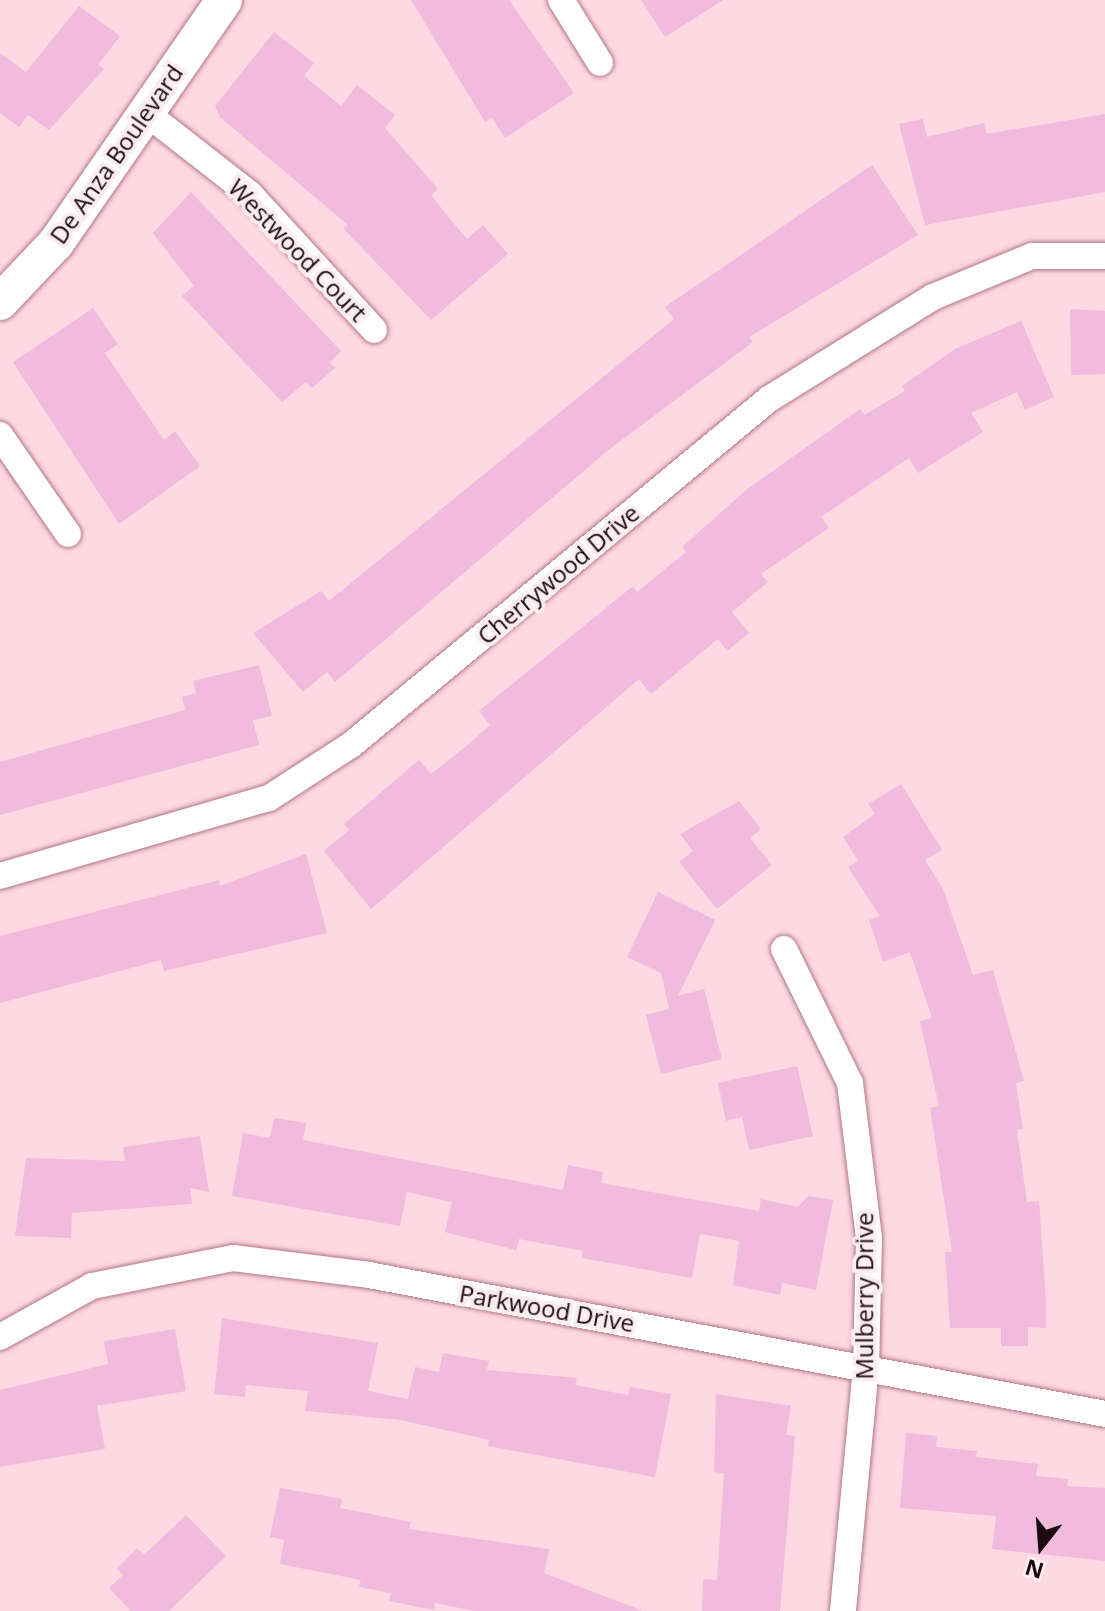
<!DOCTYPE html>
<html>
<head>
<meta charset="utf-8">
<style>
	body { margin:0 }
	#map { position:relative; width:1105px; height:1611px; overflow:hidden; background:#fed8e2; font-family:"Open Sans",sans-serif }
	div>[style] { position:absolute }
	.building>* { inset:0; background:#f0bbdc }
	.roads { filter:drop-shadow(0 0 2px #b07788) drop-shadow(0 0 2px #b07788) }
	.street>* { height:26px; margin:-13px; padding:0 13px; transform-origin:13px; border-radius:13px; background:#fff }
	.secondary>* { height:36px; margin:-18px; padding:0 18px; transform-origin:18px; border-radius:18px; background:#fff }
	span { translate:-50% -50%; white-space:nowrap; text-align:center; line-height:1.15; -webkit-text-stroke:8px #faedf0; paint-order:stroke }
	.street-label { font-size:24px; color:#1e0910 }
	.north { position:absolute; left:1001px; top:1507px; width:80px; height:80px; -webkit-text-stroke:6px #faedf0; paint-order:stroke; rotate:197deg; font-size:22px; font-weight:700; line-height:32px; text-align:center; color:#1e0910 }
	.north::after { content:''; display:block; margin:auto; width:28px; height:36px; background:#1e0910; clip-path:polygon(50% 0,100% 100%,50% 72%,0 100%) }
</style>
</head>
<body>
<div id="map">
	<div class="building">
		<i style="clip-path:polygon(411px 0,509px 0,574px 93px,505px 138px,492px 118px,485px 122px)"></i>
		<i style="clip-path:polygon(641px 0,723px 0,665px 37px)"></i>
		<i style="clip-path:polygon(79px 6px,120px 36px,98px 65px,104px 69px,49px 130px,28px 115px,19px 127px,0 113px,0 53px,26px 72px)"></i>
		<i style="clip-path:polygon(274px 32px,314px 63px,304px 76px,341px 106px,357px 85px,395px 115px,385px 128px,438px 189px,431px 195px,446px 214px,467px 239px,483px 225px,508px 254px,431px 320px,343px 228px,348px 225px,220px 117px,215px 106px)"></i>
		<i style="clip-path:polygon(1105px 114px,1105px 192px,925px 225px,899px 124px,923px 119px,927px 137px,984px 123px,986px 134px)"></i>
		<i style="clip-path:polygon(872px 165px,918px 235px,749px 337px,753px 342px,611px 448px,335px 682px,327px 672px,303px 692px,253px 633px,321px 591px,329px 601px,674px 319px,665px 307px)"></i>
		<i style="clip-path:polygon(191px 192px,341px 351px,330px 362px,335px 368px,312px 388px,306px 382px,282px 402px,182px 296px,194px 286px,153px 233px)"></i>
		<i style="clip-path:polygon(93px 308px,118px 344px,105px 353px,164px 440px,175px 431px,200px 466px,119px 524px,13px 362px)"></i>
		<i style="clip-path:polygon(1070px 309px,1105px 311px,1105px 374px,1071px 375px)"></i>
		<i style="clip-path:polygon(1021px 321px,1054px 397px,1025px 410px,1017px 392px,971px 413px,983px 432px,918px 473px,909px 458px,821px 517px,829px 528px,761px 574px,768px 582px,732px 612px,749px 633px,727px 651px,718px 639px,651px 694px,639px 679px,371px 909px,324px 851px,349px 830px,344px 824px,419px 760px,431px 774px,469px 744px,490px 725px,479px 711px,633px 586px,637px 592px,686px 552px,682px 547px,746px 490px,860px 409px,864px 415px,905px 391px,902px 386px,955px 349px)"></i>
		<i style="clip-path:polygon(259px 665px,272px 716px,253px 720px,259px 745px,0 815px,0 762px,185px 710px,182px 697px,196px 693px,193px 681px)"></i>
		<i style="clip-path:polygon(901px 784px,942px 850px,925px 860px,943px 889px,973px 975px,993px 970px,1024px 1081px,1016px 1083px,1023px 1129px,1017px 1130px,1027px 1202px,1039px 1201px,1046px 1301px,1046px 1328px,1028px 1327px,1028px 1346px,1001px 1346px,1001px 1328px,950px 1328px,945px 1252px,952px 1252px,930px 1108px,939px 1106px,920px 1021px,932px 1018px,910px 952px,883px 962px,869px 920px,880px 916px,848px 867px,858px 861px,843px 837px,875px 814px,868px 804px)"></i>
		<i style="clip-path:polygon(739px 801px,761px 829px,750px 838px,772px 865px,717px 909px,679px 862px,693px 851px,680px 834px)"></i>
		<i style="clip-path:polygon(306px 854px,327px 933px,164px 971px,161px 960px,0 1003px,0 936px,219px 880px,220px 886px)"></i>
		<i style="clip-path:polygon(658px 892px,715px 920px,678px 996px,704px 989px,722px 1059px,661px 1074px,646px 1015px,669px 1009px,661px 973px,627px 957px)"></i>
		<i style="clip-path:polygon(797px 1066px,813px 1136px,749px 1150px,742px 1117px,726px 1121px,718px 1083px)"></i>
		<i style="clip-path:polygon(274px 1118px,306px 1123px,303px 1140px,563px 1190px,568px 1165px,603px 1172px,601px 1183px,759px 1211px,761px 1199px,798px 1207px,808px 1196px,833px 1200px,816px 1290px,782px 1283px,780px 1295px,733px 1285px,739px 1241px,700px 1234px,692px 1278px,582px 1258px,583px 1251px,519px 1239px,516px 1250px,445px 1232px,452px 1202px,407px 1192px,400px 1226px,232px 1196px,243px 1133px,270px 1138px)"></i>
		<i style="clip-path:polygon(200px 1136px,209px 1192px,190px 1188px,192px 1204px,72px 1213px,71px 1238px,15px 1236px,26px 1158px,125px 1161px,123px 1147px)"></i>
		<i style="clip-path:polygon(222px 1318px,378px 1343px,368px 1391px,408px 1399px,415px 1367px,439px 1372px,443px 1353px,489px 1361px,487px 1370px,577px 1378px,575px 1385px,628px 1395px,630px 1387px,671px 1394px,655px 1477px,488px 1446px,489px 1440px,401px 1420px,305px 1411px,308px 1391px,246px 1385px,245px 1397px,214px 1394px)"></i>
		<i style="clip-path:polygon(175px 1329px,186px 1391px,97px 1406px,105px 1449px,0 1467px,0 1390px,108px 1364px,104px 1341px)"></i>
		<i style="clip-path:polygon(716px 1394px,791px 1406px,786px 1435px,795px 1436px,780px 1611px,702px 1611px,703px 1579px,717px 1580px,724px 1473px,714px 1472px)"></i>
		<i style="clip-path:polygon(906px 1433px,937px 1436px,936px 1447px,977px 1451px,976px 1457px,1038px 1464px,1036px 1476px,1068px 1479px,1067px 1486px,1105px 1488px,1105px 1561px,992px 1549px,996px 1516px,900px 1508px)"></i>
		<i style="clip-path:polygon(280px 1488px,342px 1499px,340px 1508px,411px 1522px,409px 1529px,549px 1549px,544px 1573px,643px 1611px,474px 1611px,435px 1603px,434px 1610px,389px 1601px,391px 1593px,359px 1587px,361px 1580px,280px 1564px,284px 1540px,270px 1537px)"></i>
		<i style="clip-path:polygon(186px 1515px,226px 1556px,169px 1611px,131px 1611px,109px 1588px,123px 1575px,117px 1569px,137px 1548px,144px 1555px)"></i>
	</div>
	<div class="roads">
		<div class="street">
			<i style="left:561px;top:0;width:74px;rotate:58.2deg"></i>
			<i style="left:145px;top:112px;width:133px;rotate:38deg"></i>
			<i style="left:250px;top:194px;width:184px;rotate:47.6deg"></i>
			<i style="left:0;top:435px;width:120px;rotate:55.5deg"></i>
			<i style="left:0;top:876px;width:280px;rotate:-16.2deg"></i>
			<i style="left:269px;top:798px;width:98px;rotate:-32.9deg"></i>
			<i style="left:351px;top:745px;width:543px;rotate:-39.62deg"></i>
			<i style="left:769px;top:399px;width:193px;rotate:-31.9deg"></i>
			<i style="left:933px;top:297px;width:107px;rotate:-22.5deg"></i>
			<i style="left:1032px;top:256px;width:73px"></i>
			<i style="left:784px;top:949px;width:149px;rotate:63.8deg"></i>
			<i style="left:850px;top:1083px;width:156px;rotate:83deg"></i>
			<i style="left:869px;top:1238px;width:129px;rotate:91.3deg"></i>
			<i style="left:866px;top:1367px;width:245px;rotate:95.4deg"></i>
			<i style="left:0;top:1337px;width:105px;rotate:-29deg"></i>
			<i style="left:92px;top:1286px;width:144px;rotate:-11.2deg"></i>
			<i style="left:233px;top:1258px;width:137px;rotate:7.1deg"></i>
			<i style="left:369px;top:1275px;width:749px;rotate:10.69deg"></i>
		</div>
		<div class="secondary">
			<i style="left:0;top:302px;width:81px;rotate:-46.5deg"></i>
			<i style="left:56px;top:243px;width:295px;rotate:-55.3deg"></i>
		</div>
	</div>
	<div class="street-label">
		<span style="left:116px;top:154px;rotate:-55deg">De Anza Boulevard</span>
		<span style="left:298px;top:250px;rotate:46deg">Westwood Court</span>
		<span style="left:558px;top:574px;rotate:-40deg">Cherrywood Drive</span>
		<span style="left:864px;top:1296px;rotate:-90deg">Mulberry Drive</span>
		<span style="left:547px;top:1308px;rotate:10deg">Parkwood Drive</span>
	</div>
	<div class="north">N</div>
</div>
</body>
</html>
